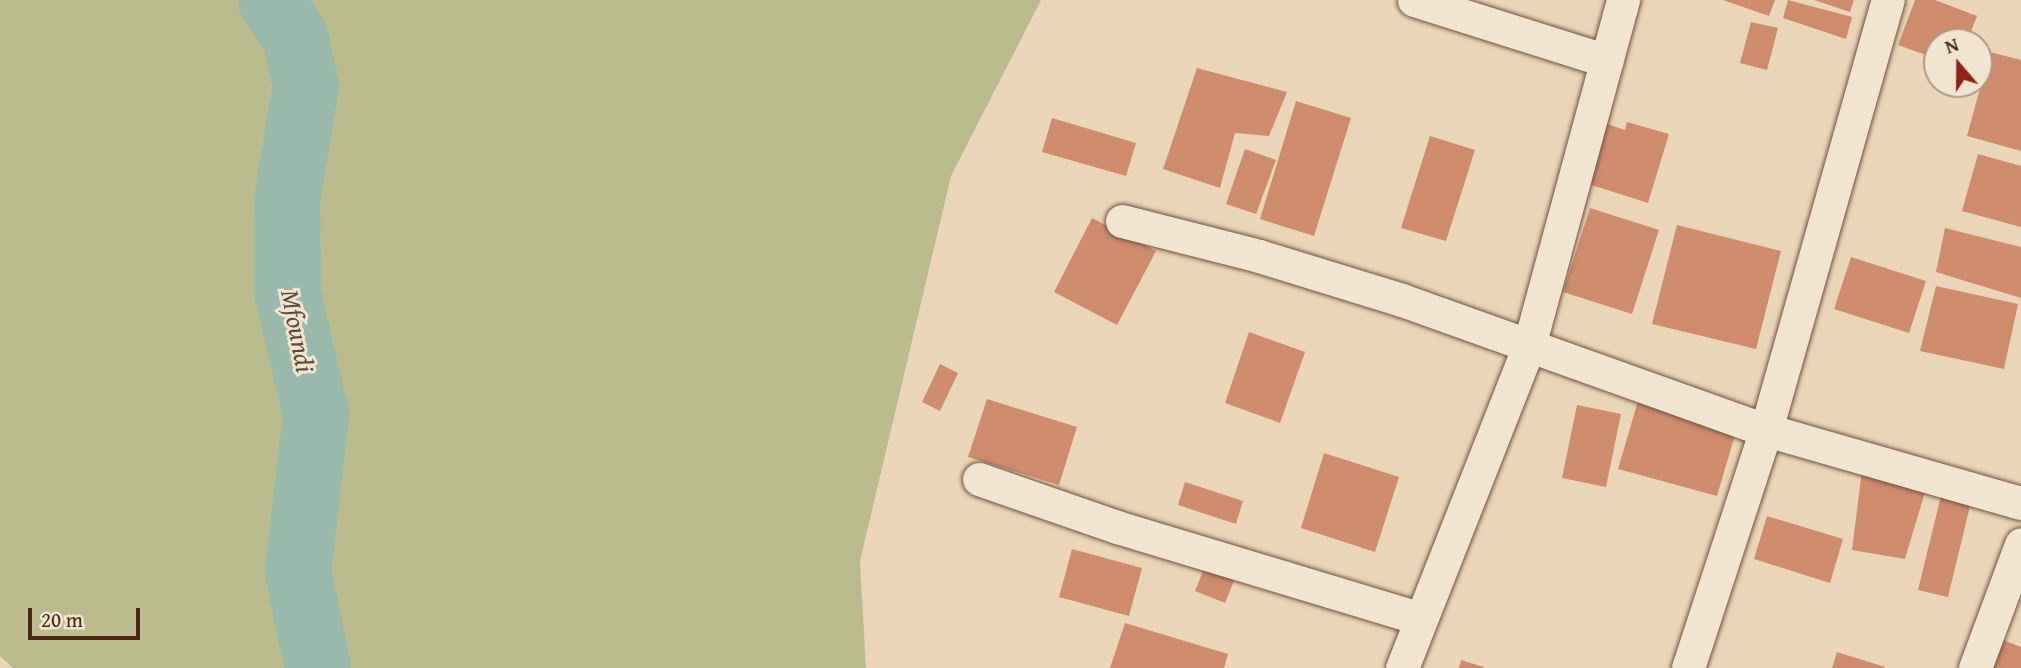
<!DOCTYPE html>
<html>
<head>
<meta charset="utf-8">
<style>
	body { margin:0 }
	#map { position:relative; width:2021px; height:668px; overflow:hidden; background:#ead5b8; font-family:"Gentium Book Plus",serif }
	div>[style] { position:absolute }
	.green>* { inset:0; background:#babc8d }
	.river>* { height:66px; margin:-33px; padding:0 33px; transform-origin:33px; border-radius:33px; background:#98b9ab }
	.building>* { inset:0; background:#ce8c6d }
	.roads { filter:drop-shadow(0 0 2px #70523e) drop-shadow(0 0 2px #70523e) }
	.street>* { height:33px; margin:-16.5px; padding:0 16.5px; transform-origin:16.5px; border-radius:16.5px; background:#f1e4d1 }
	span { translate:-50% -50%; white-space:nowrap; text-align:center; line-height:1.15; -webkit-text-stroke:6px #f1e4d1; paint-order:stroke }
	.water-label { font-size:26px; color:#5c4c3a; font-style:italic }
	.north { position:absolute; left:1923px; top:28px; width:70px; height:70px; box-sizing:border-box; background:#f1e4d1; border:2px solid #ad9886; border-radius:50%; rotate:340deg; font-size:19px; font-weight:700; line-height:28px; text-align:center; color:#482715 }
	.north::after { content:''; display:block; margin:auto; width:24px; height:32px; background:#8f2418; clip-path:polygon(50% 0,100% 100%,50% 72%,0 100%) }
	.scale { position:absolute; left:28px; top:608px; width:112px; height:32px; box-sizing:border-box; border:4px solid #482715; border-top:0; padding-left:9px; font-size:21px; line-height:24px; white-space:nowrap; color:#482715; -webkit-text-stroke:5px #f1e4d1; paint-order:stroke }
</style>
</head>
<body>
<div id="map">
	<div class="green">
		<i style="clip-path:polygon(0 0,1041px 0,951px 176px,860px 561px,866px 668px,13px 668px,0 656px)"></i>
	</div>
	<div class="river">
		<i style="left:271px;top:0;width:44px;rotate:57deg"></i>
		<i style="left:295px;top:37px;width:49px;rotate:77.1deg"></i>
		<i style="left:306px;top:85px;width:117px;rotate:99.4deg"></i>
		<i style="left:287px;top:200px;width:95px;rotate:89.4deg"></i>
		<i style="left:288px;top:295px;width:122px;rotate:76.8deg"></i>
		<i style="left:316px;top:414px;width:159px;rotate:96.5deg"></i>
		<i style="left:298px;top:572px;width:98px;rotate:78.2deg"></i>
	</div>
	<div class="building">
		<i style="clip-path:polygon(1723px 0,1775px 0,1769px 16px)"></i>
		<i style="clip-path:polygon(1788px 0,1852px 17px,1846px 39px,1783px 18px)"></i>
		<i style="clip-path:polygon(1814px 0,1854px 0,1850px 12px)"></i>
		<i style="clip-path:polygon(1915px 0,1935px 0,1977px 16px,1967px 42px,1937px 42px,1937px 59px,1898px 45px)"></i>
		<i style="clip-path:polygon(1751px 22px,1778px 28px,1767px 70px,1740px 63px)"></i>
		<i style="clip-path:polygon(1990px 52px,2021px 60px,2021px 151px,1967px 136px)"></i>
		<i style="clip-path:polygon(1197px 68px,1287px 92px,1269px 136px,1235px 133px,1220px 188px,1163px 169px)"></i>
		<i style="clip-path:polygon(1296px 101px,1351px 118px,1314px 236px,1260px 219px)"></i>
		<i style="clip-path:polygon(1052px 118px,1136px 143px,1126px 176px,1042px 152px)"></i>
		<i style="clip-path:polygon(1601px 122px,1625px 130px,1627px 122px,1669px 134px,1648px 203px,1582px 182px)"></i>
		<i style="clip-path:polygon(1430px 136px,1475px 150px,1446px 241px,1401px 228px)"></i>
		<i style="clip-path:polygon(1245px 149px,1276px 160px,1256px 214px,1226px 204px)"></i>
		<i style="clip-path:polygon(1978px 154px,2021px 166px,2021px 227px,1962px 211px)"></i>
		<i style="clip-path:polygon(1590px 208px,1659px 230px,1632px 314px,1563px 292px)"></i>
		<i style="clip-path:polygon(1092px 218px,1156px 251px,1117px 325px,1054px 292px)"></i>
		<i style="clip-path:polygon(1677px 225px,1781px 251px,1756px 349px,1652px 324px)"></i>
		<i style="clip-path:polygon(1945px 228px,2021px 247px,2021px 298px,1936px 272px)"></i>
		<i style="clip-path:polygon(1851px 257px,1926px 281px,1909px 333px,1834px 309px)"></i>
		<i style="clip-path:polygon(1936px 286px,2018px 304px,2004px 369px,1920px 351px)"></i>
		<i style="clip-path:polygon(1249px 332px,1305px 352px,1280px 423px,1225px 403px)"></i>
		<i style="clip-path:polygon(940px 364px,958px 373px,940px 411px,922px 402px)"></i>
		<i style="clip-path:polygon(987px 399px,1077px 427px,1059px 485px,968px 457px)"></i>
		<i style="clip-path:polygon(1638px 401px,1737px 428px,1717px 496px,1618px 469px)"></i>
		<i style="clip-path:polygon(1577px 405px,1621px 414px,1606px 487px,1562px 478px)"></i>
		<i style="clip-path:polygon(1324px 453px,1399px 477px,1375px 552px,1301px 528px)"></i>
		<i style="clip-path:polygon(1864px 454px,1931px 472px,1905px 559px,1852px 550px)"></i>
		<i style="clip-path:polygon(1947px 471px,1977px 477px,1948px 597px,1918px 590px)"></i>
		<i style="clip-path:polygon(1185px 482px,1243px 501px,1236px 524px,1178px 505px)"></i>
		<i style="clip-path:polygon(1767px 516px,1843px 539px,1830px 583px,1754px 559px)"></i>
		<i style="clip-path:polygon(1072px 549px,1142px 568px,1129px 616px,1059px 597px)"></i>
		<i style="clip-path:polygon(1205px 566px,1235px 578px,1225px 603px,1195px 591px)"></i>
		<i style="clip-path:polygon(1125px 623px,1228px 654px,1224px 668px,1110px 668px)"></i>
		<i style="clip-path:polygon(1998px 638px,2021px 647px,2021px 668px,1986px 668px)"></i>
		<i style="clip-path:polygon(1837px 652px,1885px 667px,1885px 668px,1832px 668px)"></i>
		<i style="clip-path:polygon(1461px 660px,1484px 667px,1484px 668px,1459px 668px)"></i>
	</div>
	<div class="roads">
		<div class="street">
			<i style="left:1414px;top:0;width:202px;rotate:17.5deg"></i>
			<i style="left:1122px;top:221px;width:141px;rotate:14.3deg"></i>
			<i style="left:1259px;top:256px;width:150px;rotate:17.1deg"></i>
			<i style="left:1402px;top:300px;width:387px;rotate:19.7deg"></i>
			<i style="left:1766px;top:430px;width:265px;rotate:16deg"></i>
			<i style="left:979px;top:479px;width:146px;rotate:19.2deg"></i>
			<i style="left:1117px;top:527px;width:314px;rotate:16.8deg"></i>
			<i style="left:1402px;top:668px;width:346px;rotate:-68.5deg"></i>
			<i style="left:1529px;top:346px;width:359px;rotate:-74.8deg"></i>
			<i style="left:1688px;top:668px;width:250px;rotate:-71.9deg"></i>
			<i style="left:1766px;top:430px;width:447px;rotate:-74.2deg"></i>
			<i style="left:1975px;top:668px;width:132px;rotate:-69.6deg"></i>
		</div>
	</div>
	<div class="water-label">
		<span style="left:298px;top:331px;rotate:79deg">Mfoundi</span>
	</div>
	<div class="north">N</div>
	<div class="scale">20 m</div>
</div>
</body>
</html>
